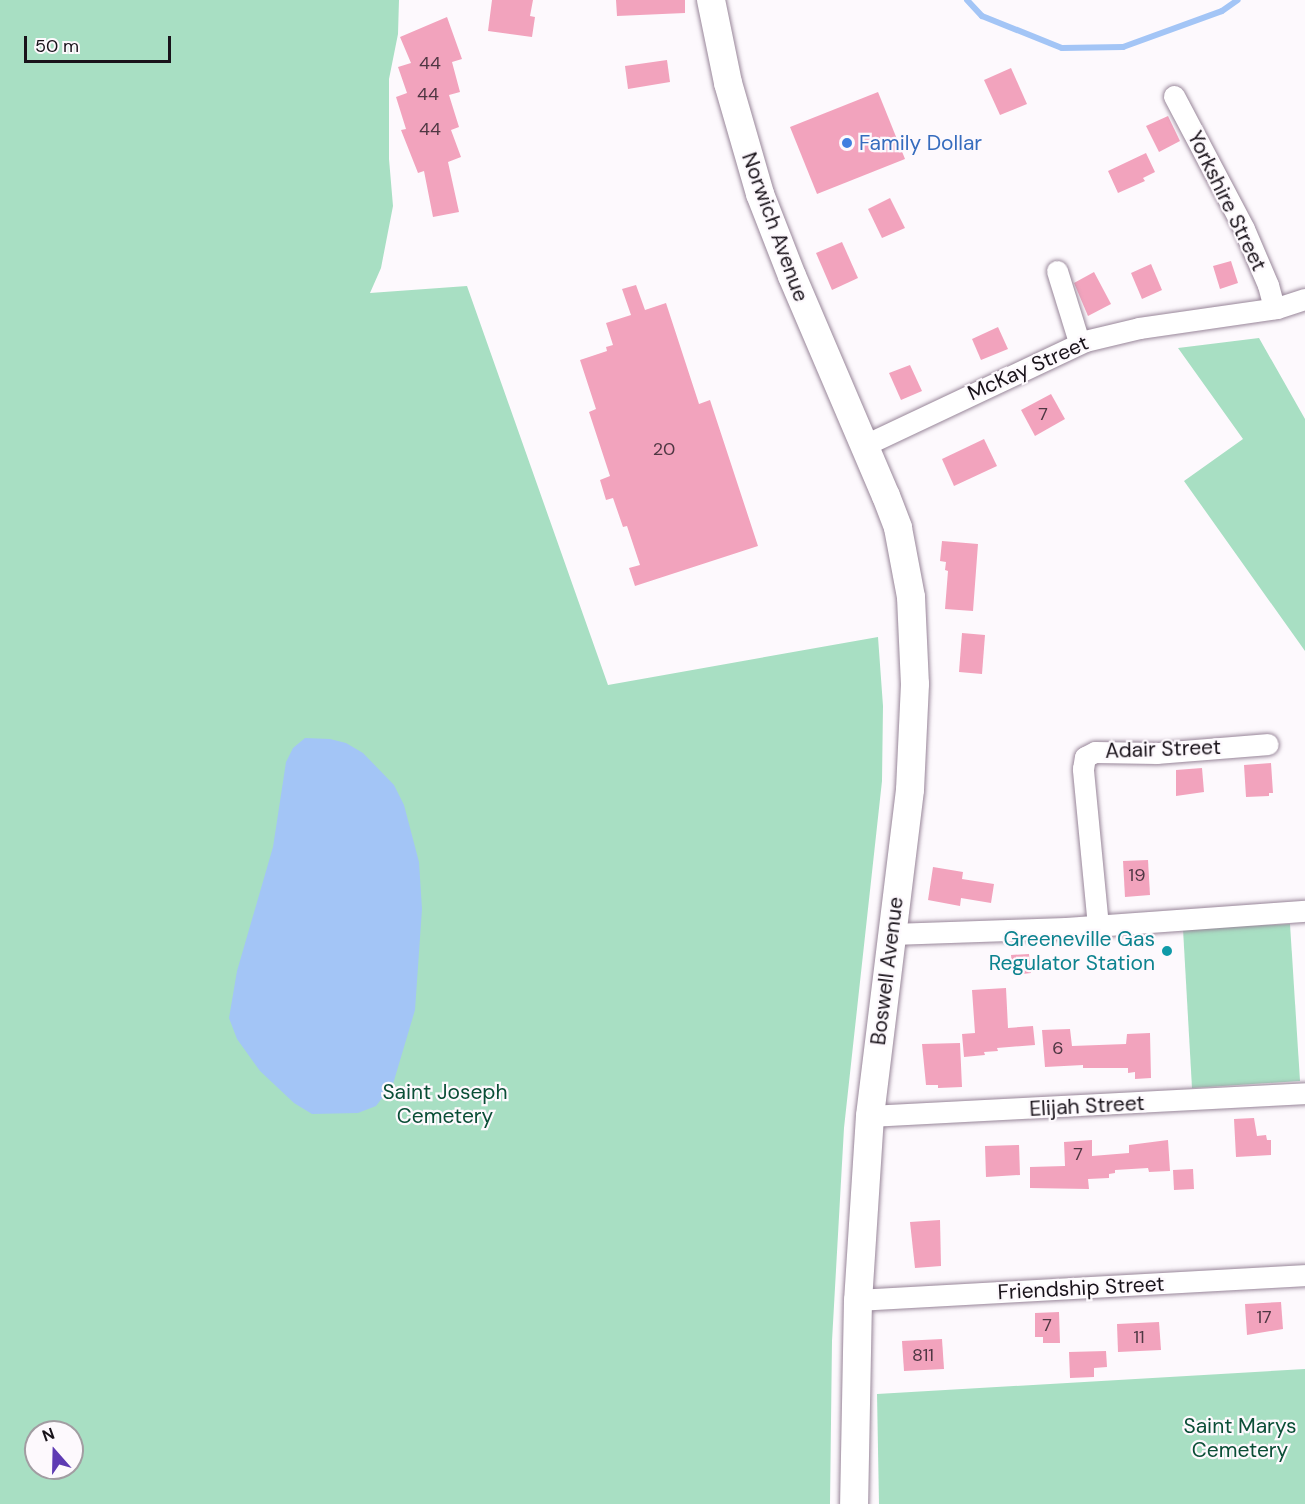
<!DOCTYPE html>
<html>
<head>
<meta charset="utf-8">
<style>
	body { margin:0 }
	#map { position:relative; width:1305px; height:1504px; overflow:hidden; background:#fdf9fd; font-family:"DM Sans",sans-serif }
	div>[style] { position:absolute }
	.green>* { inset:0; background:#a8dfc3 }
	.water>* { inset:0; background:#a3c5f6 }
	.stream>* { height:6px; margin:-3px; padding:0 3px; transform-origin:3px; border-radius:3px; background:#a3c5f6 }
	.building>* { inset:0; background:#f2a3bd }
	.roads { filter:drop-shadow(0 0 2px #988699) drop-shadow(0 0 2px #988699) }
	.street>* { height:21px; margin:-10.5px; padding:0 10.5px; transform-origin:10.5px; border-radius:10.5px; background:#fff }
	.secondary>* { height:28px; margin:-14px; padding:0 14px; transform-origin:14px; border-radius:14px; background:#fff }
	.dots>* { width:16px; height:16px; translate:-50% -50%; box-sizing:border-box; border:3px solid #fdf9fd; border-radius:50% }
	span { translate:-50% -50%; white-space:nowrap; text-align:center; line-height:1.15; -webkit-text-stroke:4.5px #fdf9fd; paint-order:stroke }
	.number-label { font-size:18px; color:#4f3743 }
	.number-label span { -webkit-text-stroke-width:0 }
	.shop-label { font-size:21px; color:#366cbe }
	.left { translate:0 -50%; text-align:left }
	.street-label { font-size:21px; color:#19131a }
	.culture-label { font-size:21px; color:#0d838f }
	.right { translate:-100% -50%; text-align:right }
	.park-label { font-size:21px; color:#0a4e36 }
	.north { position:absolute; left:24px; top:1420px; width:60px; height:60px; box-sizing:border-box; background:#fdf9fd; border:2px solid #a29da2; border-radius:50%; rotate:340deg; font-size:16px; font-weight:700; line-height:24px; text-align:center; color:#19131a }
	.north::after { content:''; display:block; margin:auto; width:21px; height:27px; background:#5e3bb3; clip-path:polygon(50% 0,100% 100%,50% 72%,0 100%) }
	.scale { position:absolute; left:24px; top:36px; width:147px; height:27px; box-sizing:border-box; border:3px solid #19131a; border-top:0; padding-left:8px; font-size:18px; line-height:21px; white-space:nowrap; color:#19131a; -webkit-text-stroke:4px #fdf9fd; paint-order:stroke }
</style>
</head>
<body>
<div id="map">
	<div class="green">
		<i style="clip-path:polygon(evenodd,0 0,399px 0,398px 34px,389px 79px,389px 159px,393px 206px,381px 268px,370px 293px,467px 286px,608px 685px,878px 637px,883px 706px,882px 781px,844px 1128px,832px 1341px,830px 1504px,0 1504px,0 0,36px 1432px,72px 1432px,72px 1468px,36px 1468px,36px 1432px)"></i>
		<i style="clip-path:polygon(1259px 338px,1305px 419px,1305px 651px,1184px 481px,1243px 439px,1178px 348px)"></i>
		<i style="clip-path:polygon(1290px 924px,1300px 1081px,1192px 1088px,1183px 929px)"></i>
		<i style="clip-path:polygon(1305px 1369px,1305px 1504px,879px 1504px,877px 1394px)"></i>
	</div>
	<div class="water">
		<i style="clip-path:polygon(305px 738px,330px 739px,346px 743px,363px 753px,394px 785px,404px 805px,419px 862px,422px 909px,415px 1010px,393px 1084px,376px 1106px,358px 1113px,312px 1114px,294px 1103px,260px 1071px,237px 1039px,229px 1018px,237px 971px,273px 847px,286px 762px,293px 748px)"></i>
	</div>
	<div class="stream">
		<i style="left:967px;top:0;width:22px;rotate:47deg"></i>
		<i style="left:982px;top:16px;width:86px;rotate:21.8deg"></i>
		<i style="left:1062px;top:48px;width:61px;rotate:-0.9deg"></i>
		<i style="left:1123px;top:47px;width:105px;rotate:-20deg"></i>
		<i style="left:1222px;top:11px;width:19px;rotate:-35deg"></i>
	</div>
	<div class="building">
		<i style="clip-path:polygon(492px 0,533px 0,530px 16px,535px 17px,532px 37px,488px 31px)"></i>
		<i style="clip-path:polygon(616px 0,685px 0,685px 13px,617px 16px)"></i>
		<i style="clip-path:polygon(447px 17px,462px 59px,452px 62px,460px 92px,449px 95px,459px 127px,451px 130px,461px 157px,448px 162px,459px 212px,433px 217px,424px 171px,418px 173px,401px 130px,406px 129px,396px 97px,407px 93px,398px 67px,411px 63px,400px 37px)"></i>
		<i style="clip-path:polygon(667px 60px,670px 82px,628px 89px,625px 66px)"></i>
		<i style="clip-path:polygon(1011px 68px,1027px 104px,1000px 115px,984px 80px)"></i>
		<i style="clip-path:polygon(878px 92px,905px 159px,817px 194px,790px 127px)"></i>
		<i style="clip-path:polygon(1168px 116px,1180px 141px,1159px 152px,1146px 126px)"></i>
		<i style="clip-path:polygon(1146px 153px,1155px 172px,1143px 178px,1145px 181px,1118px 193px,1108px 171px)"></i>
		<i style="clip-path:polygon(890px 198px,905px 228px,882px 238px,868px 209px)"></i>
		<i style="clip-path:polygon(842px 242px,858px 278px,832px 290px,816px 253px)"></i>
		<i style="clip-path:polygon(1231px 261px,1238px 283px,1220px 289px,1213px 266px)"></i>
		<i style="clip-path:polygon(1151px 264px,1162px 290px,1142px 299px,1131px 273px)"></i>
		<i style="clip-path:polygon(1094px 272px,1111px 304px,1088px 316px,1074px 283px)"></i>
		<i style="clip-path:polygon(636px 285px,645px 310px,666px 303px,699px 404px,710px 400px,758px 546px,635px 586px,629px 568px,640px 565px,627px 526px,623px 527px,613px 498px,606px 500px,600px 480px,610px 476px,589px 412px,596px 409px,580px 360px,607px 351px,606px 347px,613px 345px,606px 323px,631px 315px,622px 289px)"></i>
		<i style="clip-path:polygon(998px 327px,1008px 349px,981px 360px,972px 339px)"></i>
		<i style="clip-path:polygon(910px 365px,922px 391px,901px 400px,889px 373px)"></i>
		<i style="clip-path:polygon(1051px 394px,1065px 419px,1035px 436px,1021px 410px)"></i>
		<i style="clip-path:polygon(984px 439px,997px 466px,954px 486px,942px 459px)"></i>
		<i style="clip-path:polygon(942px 541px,978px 544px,973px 611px,945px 609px,948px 571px,945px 570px,946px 562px,940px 561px)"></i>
		<i style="clip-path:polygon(962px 633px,985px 635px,982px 674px,959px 672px)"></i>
		<i style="clip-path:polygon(1271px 763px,1273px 793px,1269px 793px,1269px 796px,1246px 797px,1244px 765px)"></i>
		<i style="clip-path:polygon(1202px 768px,1204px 792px,1176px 796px,1176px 770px)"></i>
		<i style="clip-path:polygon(1148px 860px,1150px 895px,1125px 897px,1123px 861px)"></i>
		<i style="clip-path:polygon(933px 867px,963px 872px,962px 879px,994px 884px,991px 903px,961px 898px,960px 906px,928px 900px)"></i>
		<i style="clip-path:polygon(1029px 954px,1031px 973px,1013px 975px,1011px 955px)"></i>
		<i style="clip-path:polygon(1006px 988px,1008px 1028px,1033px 1026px,1035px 1045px,997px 1048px,998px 1051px,984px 1052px,985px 1055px,964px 1057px,962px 1034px,975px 1033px,972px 990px)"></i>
		<i style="clip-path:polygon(1070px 1029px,1072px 1046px,1126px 1044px,1127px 1034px,1150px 1033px,1151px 1078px,1135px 1079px,1135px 1072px,1128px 1073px,1128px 1068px,1083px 1068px,1083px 1065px,1045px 1067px,1042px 1030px)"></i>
		<i style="clip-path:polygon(960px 1043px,962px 1087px,938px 1088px,938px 1085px,926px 1085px,922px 1044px)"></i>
		<i style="clip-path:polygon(1254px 1118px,1257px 1136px,1266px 1135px,1267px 1140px,1271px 1140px,1271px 1155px,1236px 1157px,1234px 1119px)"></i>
		<i style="clip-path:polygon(1092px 1140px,1092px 1156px,1129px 1153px,1129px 1145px,1168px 1140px,1170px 1171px,1149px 1172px,1148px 1168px,1115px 1170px,1115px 1173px,1109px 1174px,1109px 1178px,1088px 1179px,1089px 1189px,1030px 1188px,1030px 1167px,1065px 1166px,1064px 1142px)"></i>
		<i style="clip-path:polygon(1019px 1145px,1020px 1175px,986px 1177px,985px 1146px)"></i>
		<i style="clip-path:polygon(1193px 1169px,1194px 1189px,1174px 1190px,1173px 1170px)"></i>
		<i style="clip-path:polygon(940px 1220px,941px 1266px,915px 1268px,910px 1222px)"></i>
		<i style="clip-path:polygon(1281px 1302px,1283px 1329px,1247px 1335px,1245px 1304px)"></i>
		<i style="clip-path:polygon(1059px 1312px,1060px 1343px,1043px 1343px,1043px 1337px,1035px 1337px,1035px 1313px)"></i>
		<i style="clip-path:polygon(1159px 1322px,1161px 1350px,1118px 1352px,1117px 1324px)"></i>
		<i style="clip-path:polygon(942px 1339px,944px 1369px,904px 1371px,902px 1341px)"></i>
		<i style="clip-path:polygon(1106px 1351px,1107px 1367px,1094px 1368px,1094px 1377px,1070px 1378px,1069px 1352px)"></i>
	</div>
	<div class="roads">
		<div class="street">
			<i style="left:1174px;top:96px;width:150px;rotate:62.2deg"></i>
			<i style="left:1244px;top:229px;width:61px;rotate:66.8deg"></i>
			<i style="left:1268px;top:285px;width:24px;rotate:75deg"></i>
			<i style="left:1057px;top:271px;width:74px;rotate:72.8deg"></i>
			<i style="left:865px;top:445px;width:243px;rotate:-25.3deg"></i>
			<i style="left:1085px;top:341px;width:56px;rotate:-13.5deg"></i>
			<i style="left:1139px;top:328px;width:139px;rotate:-8.2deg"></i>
			<i style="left:1277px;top:308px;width:29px;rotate:-18deg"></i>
			<i style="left:1098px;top:926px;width:158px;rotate:-95.5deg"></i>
			<i style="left:1083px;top:769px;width:12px;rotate:-81deg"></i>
			<i style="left:1085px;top:757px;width:11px;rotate:-27deg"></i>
			<i style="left:1095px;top:752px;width:62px;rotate:0.9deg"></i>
			<i style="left:1157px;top:753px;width:111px;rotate:-4.6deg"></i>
			<i style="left:892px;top:934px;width:174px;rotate:-2deg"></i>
			<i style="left:1066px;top:928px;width:240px;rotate:-4.1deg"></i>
			<i style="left:870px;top:1116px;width:436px;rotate:-3deg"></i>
			<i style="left:858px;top:1300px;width:448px;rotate:-3.2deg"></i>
		</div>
		<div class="secondary">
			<i style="left:711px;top:0;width:85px;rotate:78.4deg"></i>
			<i style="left:728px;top:83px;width:116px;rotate:73.9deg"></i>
			<i style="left:760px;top:194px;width:88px;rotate:68.7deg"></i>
			<i style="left:792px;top:276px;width:239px;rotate:66.9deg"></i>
			<i style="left:886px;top:496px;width:34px;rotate:69deg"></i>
			<i style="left:898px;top:528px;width:70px;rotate:79.3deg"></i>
			<i style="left:911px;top:597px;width:87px;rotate:87.4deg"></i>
			<i style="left:915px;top:684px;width:106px;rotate:92.7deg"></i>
			<i style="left:910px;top:790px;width:328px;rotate:97deg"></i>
			<i style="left:870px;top:1116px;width:184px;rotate:93.7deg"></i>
			<i style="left:858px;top:1300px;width:204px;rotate:91.1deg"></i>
		</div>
	</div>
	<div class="dots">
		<i style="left:847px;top:143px;background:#3f7fe0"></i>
		<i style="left:1167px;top:951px;background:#0f9aa8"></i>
	</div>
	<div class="number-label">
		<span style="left:430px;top:63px">44</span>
		<span style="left:428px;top:94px">44</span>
		<span style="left:430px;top:129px">44</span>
		<span style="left:1043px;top:414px">7</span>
		<span style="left:664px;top:449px">20</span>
		<span style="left:1137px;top:875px">19</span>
		<span style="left:1058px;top:1048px">6</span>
		<span style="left:1078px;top:1154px">7</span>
		<span style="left:1264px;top:1317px">17</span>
		<span style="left:1047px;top:1325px">7</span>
		<span style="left:1139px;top:1337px">11</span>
		<span style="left:923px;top:1355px">811</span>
	</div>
	<div class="shop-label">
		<span class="left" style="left:859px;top:143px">Family Dollar</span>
	</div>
	<div class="street-label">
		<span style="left:1227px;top:201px;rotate:64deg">Yorkshire Street</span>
		<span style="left:775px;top:227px;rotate:70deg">Norwich Avenue</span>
		<span style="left:1028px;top:368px;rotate:-24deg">McKay Street</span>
		<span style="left:1163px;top:749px;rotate:-2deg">Adair Street</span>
		<span style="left:887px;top:971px;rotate:-83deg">Boswell Avenue</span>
		<span style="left:1087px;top:1106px;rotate:-3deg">Elijah Street</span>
		<span style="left:1081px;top:1288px;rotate:-3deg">Friendship Street</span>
	</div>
	<div class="culture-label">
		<span class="right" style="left:1155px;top:951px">Greeneville Gas<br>Regulator Station</span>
	</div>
	<div class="park-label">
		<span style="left:445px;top:1104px">Saint Joseph<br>Cemetery</span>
		<span style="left:1240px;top:1438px">Saint Marys<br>Cemetery</span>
	</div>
	<div class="north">N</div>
	<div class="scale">50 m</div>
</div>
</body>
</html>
